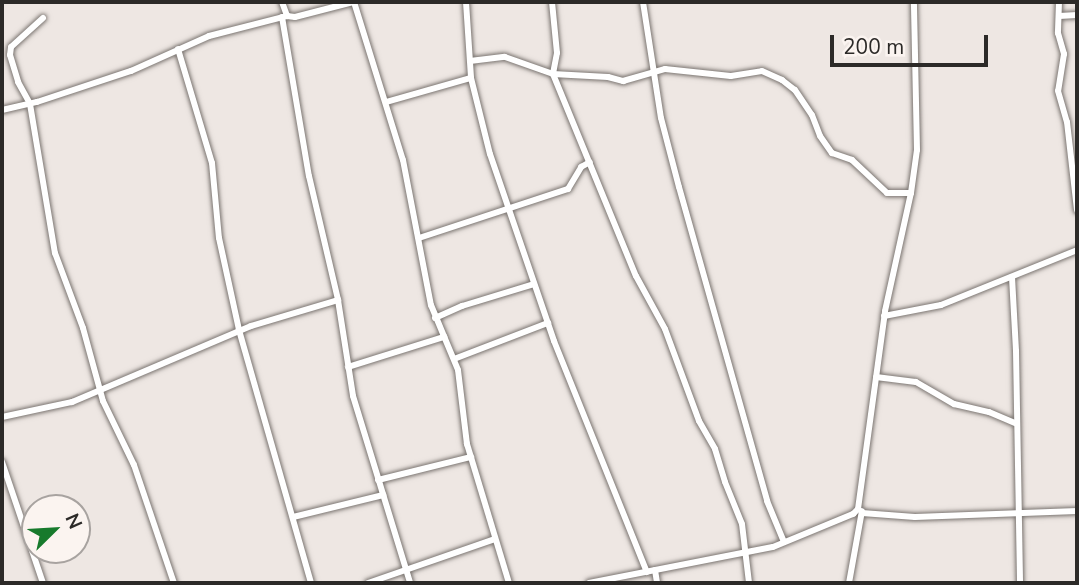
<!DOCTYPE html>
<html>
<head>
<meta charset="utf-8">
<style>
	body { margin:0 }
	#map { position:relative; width:1079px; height:585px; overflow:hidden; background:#eee7e3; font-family:"Nunito Sans",sans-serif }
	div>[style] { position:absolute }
	.roads { filter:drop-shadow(0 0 2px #7b7571) drop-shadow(0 0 2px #7b7571) }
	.minor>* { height:6px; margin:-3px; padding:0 3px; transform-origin:3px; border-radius:3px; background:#fff }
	span { translate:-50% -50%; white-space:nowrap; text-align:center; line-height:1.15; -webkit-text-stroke:5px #fbf4f0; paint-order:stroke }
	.frame { position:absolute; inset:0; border:4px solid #2c2a28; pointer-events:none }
	.north { position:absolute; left:21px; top:494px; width:70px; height:70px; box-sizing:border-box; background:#fbf4f0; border:2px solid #a8a3a0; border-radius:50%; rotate:66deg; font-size:19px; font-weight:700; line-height:28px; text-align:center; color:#2c2a28 }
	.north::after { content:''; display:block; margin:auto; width:24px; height:32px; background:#177a2c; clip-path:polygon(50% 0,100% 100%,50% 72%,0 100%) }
	.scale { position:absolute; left:830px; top:35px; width:158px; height:32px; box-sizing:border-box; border:4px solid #2c2a28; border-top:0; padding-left:9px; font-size:21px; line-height:24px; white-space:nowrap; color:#2c2a28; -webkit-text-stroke:5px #fbf4f0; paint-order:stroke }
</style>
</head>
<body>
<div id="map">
	<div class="roads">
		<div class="minor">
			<i style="left:282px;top:2px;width:15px;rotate:70deg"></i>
			<i style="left:287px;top:16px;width:8px;rotate:7deg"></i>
			<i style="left:295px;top:17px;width:60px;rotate:-14.5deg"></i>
			<i style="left:354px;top:2px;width:165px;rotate:72.8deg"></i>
			<i style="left:403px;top:160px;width:148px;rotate:79.1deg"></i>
			<i style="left:431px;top:305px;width:70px;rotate:67.4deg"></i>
			<i style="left:458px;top:370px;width:75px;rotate:83.1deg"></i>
			<i style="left:467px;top:444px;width:145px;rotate:73.2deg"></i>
			<i style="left:466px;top:2px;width:76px;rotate:86.2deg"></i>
			<i style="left:471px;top:78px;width:78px;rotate:76deg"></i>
			<i style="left:490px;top:154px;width:198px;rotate:71.1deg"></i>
			<i style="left:554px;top:341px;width:249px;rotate:68.1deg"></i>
			<i style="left:552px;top:2px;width:51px;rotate:84.4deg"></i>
			<i style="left:557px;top:53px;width:21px;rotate:101deg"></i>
			<i style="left:553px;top:74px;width:218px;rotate:67.7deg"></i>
			<i style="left:636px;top:276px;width:60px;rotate:61.3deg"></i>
			<i style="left:665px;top:329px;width:98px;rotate:69.7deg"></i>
			<i style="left:699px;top:421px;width:32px;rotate:60deg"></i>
			<i style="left:715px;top:449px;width:34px;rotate:73deg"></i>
			<i style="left:725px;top:482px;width:45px;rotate:68deg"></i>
			<i style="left:742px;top:524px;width:59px;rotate:83.2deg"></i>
			<i style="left:643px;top:2px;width:117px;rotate:81.2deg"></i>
			<i style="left:661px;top:118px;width:71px;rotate:75.4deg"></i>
			<i style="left:679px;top:187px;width:326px;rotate:74.3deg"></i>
			<i style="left:767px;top:501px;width:44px;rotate:67.5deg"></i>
			<i style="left:1059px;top:2px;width:31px;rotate:92deg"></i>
			<i style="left:1058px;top:33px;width:22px;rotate:74deg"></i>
			<i style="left:1064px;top:54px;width:37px;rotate:99deg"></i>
			<i style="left:1058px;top:91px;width:32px;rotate:74deg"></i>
			<i style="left:1067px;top:122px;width:89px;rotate:83.5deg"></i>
			<i style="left:1059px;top:16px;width:18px;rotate:-3deg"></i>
			<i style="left:282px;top:17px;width:161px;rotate:80.4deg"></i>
			<i style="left:309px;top:176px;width:127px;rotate:76.8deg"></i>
			<i style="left:338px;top:300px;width:97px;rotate:81.1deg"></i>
			<i style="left:353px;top:396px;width:195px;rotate:73deg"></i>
			<i style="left:43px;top:18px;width:43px;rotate:137.8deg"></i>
			<i style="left:11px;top:47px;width:8px;rotate:97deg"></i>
			<i style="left:10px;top:55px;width:28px;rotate:73deg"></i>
			<i style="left:18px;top:82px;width:25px;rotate:61deg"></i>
			<i style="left:30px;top:104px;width:151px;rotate:80.5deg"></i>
			<i style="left:55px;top:253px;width:80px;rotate:69.5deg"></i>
			<i style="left:83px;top:328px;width:76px;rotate:74.7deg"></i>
			<i style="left:103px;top:401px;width:71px;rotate:64.2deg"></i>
			<i style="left:134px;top:465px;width:125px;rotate:71.3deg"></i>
			<i style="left:178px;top:49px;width:119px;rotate:73.4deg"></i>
			<i style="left:212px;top:163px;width:75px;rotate:84.7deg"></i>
			<i style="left:219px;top:238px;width:94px;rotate:77.7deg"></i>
			<i style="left:239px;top:330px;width:263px;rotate:74.1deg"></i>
			<i style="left:470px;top:61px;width:35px;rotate:-7deg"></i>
			<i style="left:505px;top:57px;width:51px;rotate:19.5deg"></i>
			<i style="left:553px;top:74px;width:55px;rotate:3.1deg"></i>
			<i style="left:608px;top:77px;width:16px;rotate:15deg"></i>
			<i style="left:623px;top:81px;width:44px;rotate:-15.9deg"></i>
			<i style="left:665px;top:69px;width:66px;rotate:6.1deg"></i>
			<i style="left:731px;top:76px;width:31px;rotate:-9deg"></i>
			<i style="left:762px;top:71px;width:22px;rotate:24deg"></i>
			<i style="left:782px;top:80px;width:16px;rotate:38deg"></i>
			<i style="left:795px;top:90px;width:30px;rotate:56deg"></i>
			<i style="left:812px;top:115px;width:22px;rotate:69deg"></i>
			<i style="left:820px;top:136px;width:21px;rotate:55deg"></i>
			<i style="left:832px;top:153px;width:21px;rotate:19deg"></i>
			<i style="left:852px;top:160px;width:48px;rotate:43.3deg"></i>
			<i style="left:887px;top:193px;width:24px"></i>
			<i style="left:386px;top:102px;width:88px;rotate:-15.8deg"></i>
			<i style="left:2px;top:110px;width:36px;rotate:-13deg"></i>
			<i style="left:37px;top:102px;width:99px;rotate:-18.3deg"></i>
			<i style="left:131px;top:71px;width:85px;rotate:-24.2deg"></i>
			<i style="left:209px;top:36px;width:81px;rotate:-14.4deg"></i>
			<i style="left:419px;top:238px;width:157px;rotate:-18.2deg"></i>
			<i style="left:568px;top:189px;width:26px;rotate:-59deg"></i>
			<i style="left:581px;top:167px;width:10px;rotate:-29deg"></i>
			<i style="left:1012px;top:277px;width:74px;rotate:86.9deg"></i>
			<i style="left:1016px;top:351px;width:232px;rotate:89deg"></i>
			<i style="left:884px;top:316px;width:58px;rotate:-10.9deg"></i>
			<i style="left:941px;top:305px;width:147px;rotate:-22deg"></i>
			<i style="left:435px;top:318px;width:30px;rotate:-24deg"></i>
			<i style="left:462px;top:306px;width:75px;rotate:-17deg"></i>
			<i style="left:454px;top:359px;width:101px;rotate:-21deg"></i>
			<i style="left:348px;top:367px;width:101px;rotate:-17.4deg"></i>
			<i style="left:876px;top:377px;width:40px;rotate:7.1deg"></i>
			<i style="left:916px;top:382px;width:44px;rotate:30.1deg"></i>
			<i style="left:954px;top:404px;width:36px;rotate:13deg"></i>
			<i style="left:989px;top:412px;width:30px;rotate:23deg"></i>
			<i style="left:2px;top:417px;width:72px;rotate:-12.1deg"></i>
			<i style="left:72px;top:402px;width:194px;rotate:-23deg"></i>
			<i style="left:251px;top:326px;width:91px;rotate:-16.6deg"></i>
			<i style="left:2px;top:462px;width:128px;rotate:71.3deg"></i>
			<i style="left:378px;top:480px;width:96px;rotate:-13.9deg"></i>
			<i style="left:862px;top:513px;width:53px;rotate:4.3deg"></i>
			<i style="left:915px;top:517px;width:162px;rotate:-2.1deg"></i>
			<i style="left:293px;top:517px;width:93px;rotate:-13.7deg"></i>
			<i style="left:655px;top:570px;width:13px;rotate:81deg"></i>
			<i style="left:368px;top:583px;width:134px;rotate:-19.1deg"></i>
			<i style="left:589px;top:583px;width:187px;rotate:-11.1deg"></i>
			<i style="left:773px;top:547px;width:87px;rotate:-22.4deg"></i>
			<i style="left:853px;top:514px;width:7px;rotate:-45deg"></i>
			<i style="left:858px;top:509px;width:200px;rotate:-82.2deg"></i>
			<i style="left:885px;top:311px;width:121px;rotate:-77.6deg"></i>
			<i style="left:911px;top:193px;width:43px;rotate:-82.1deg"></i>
			<i style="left:917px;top:150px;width:148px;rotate:-91.2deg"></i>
			<i style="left:849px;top:583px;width:73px;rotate:-79.8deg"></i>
		</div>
	</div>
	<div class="frame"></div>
	<div class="north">N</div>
	<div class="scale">200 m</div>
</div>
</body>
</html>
